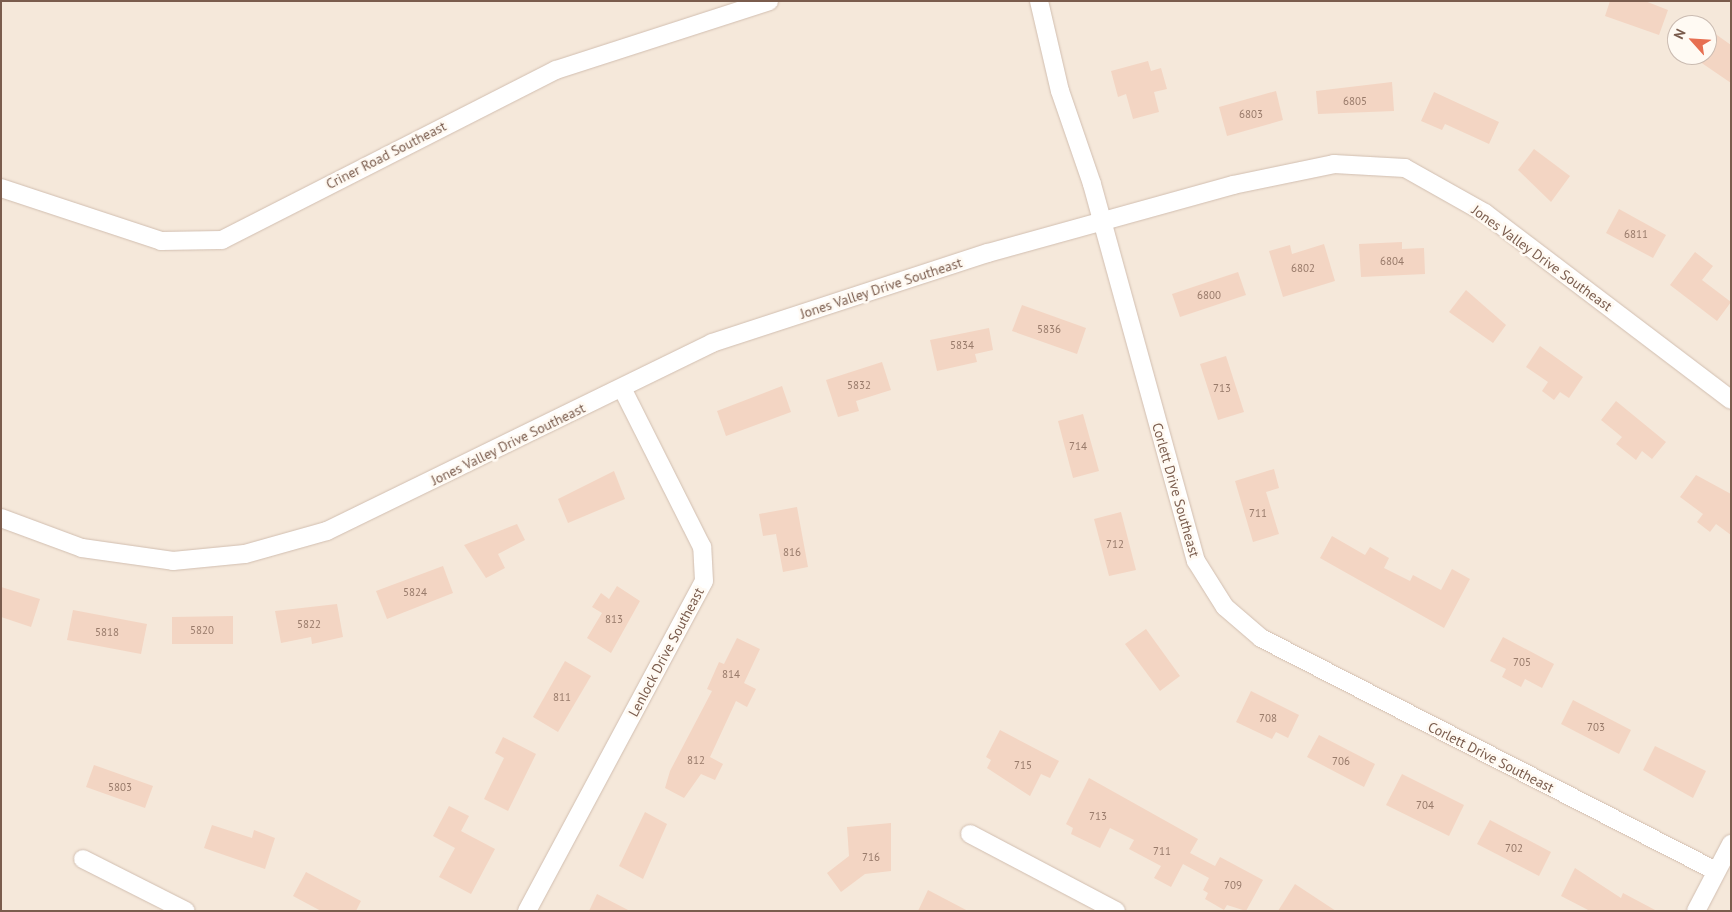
<!DOCTYPE html>
<html>
<head>
<meta charset="utf-8">
<style>
	body { margin:0 }
	#map { position:relative; width:1732px; height:912px; overflow:hidden; background:#fdf6ec; font-family:"PT Sans",sans-serif }
	div>[style] { position:absolute }
	.residential>* { inset:0; background:#f5e8da }
	.building>* { inset:0; background:#f3d5c3 }
	.roads { filter:drop-shadow(0 0 1px #d1beb0) drop-shadow(0 0 1px #d1beb0) }
	.minor>* { height:18px; margin:-9px; padding:0 9px; transform-origin:9px; border-radius:9px; background:#fff }
	span { translate:-50% -50%; white-space:nowrap; text-align:center; line-height:1.15; -webkit-text-stroke:5px #fffaf3; paint-order:stroke }
	.number-label { font-size:11px; color:#987a6a }
	.number-label span { -webkit-text-stroke-width:0 }
	.street-label { font-size:14px; color:#7a5c4d }
	.frame { position:absolute; inset:0; border:2px solid #7a5c4d; pointer-events:none }
	.north { position:absolute; left:1667px; top:15px; width:50px; height:50px; box-sizing:border-box; background:#fffaf3; border:1px solid #cabbb1; border-radius:50%; rotate:296deg; font-size:14px; font-weight:700; line-height:20px; text-align:center; color:#7a5c4d }
	.north::after { content:''; display:block; margin:auto; width:18px; height:22px; background:#e76f51; clip-path:polygon(50% 0,100% 100%,50% 72%,0 100%) }
</style>
</head>
<body>
<div id="map">
	<div class="residential">
		<i style="clip-path:polygon(evenodd,1px 1px,1731px 1px,1731px 911px,1px 911px,1px 1px,1677px 25px,1707px 25px,1707px 55px,1677px 55px,1677px 25px)"></i>
	</div>
	<div class="building">
		<i style="clip-path:polygon(1610px 1px,1645px 1px,1668px 10px,1659px 35px,1605px 16px)"></i>
		<i style="clip-path:polygon(1707px 28px,1731px 45px,1731px 83px,1690px 55px,1707px 55px)"></i>
		<i style="clip-path:polygon(1148px 61px,1151px 71px,1161px 68px,1167px 89px,1154px 92px,1159px 112px,1133px 119px,1126px 94px,1118px 97px,1111px 71px)"></i>
		<i style="clip-path:polygon(1392px 82px,1394px 111px,1318px 114px,1316px 91px)"></i>
		<i style="clip-path:polygon(1276px 91px,1283px 120px,1227px 136px,1219px 107px)"></i>
		<i style="clip-path:polygon(1434px 92px,1499px 122px,1489px 144px,1445px 124px,1442px 130px,1421px 121px)"></i>
		<i style="clip-path:polygon(1534px 149px,1570px 176px,1551px 202px,1518px 170px)"></i>
		<i style="clip-path:polygon(1619px 209px,1666px 235px,1653px 258px,1606px 233px)"></i>
		<i style="clip-path:polygon(1402px 242px,1402px 249px,1424px 248px,1425px 274px,1361px 277px,1359px 244px)"></i>
		<i style="clip-path:polygon(1324px 244px,1335px 281px,1283px 297px,1269px 251px,1290px 245px,1292px 254px)"></i>
		<i style="clip-path:polygon(1695px 252px,1713px 266px,1702px 280px,1731px 302px,1717px 321px,1670px 285px)"></i>
		<i style="clip-path:polygon(1238px 272px,1246px 295px,1180px 317px,1172px 294px)"></i>
		<i style="clip-path:polygon(1466px 290px,1506px 325px,1493px 343px,1449px 312px)"></i>
		<i style="clip-path:polygon(1022px 305px,1086px 328px,1077px 354px,1012px 331px)"></i>
		<i style="clip-path:polygon(989px 328px,993px 350px,975px 354px,977px 362px,937px 371px,930px 340px)"></i>
		<i style="clip-path:polygon(1540px 346px,1583px 377px,1569px 398px,1560px 392px,1554px 400px,1542px 391px,1548px 382px,1526px 367px)"></i>
		<i style="clip-path:polygon(1226px 356px,1244px 412px,1218px 420px,1200px 364px)"></i>
		<i style="clip-path:polygon(882px 362px,891px 390px,856px 401px,859px 411px,838px 417px,826px 380px)"></i>
		<i style="clip-path:polygon(782px 386px,791px 412px,726px 436px,717px 411px)"></i>
		<i style="clip-path:polygon(1616px 401px,1666px 442px,1652px 459px,1642px 451px,1636px 460px,1616px 444px,1622px 437px,1601px 420px)"></i>
		<i style="clip-path:polygon(1083px 414px,1099px 471px,1073px 478px,1058px 421px)"></i>
		<i style="clip-path:polygon(1274px 469px,1279px 488px,1266px 492px,1279px 534px,1253px 542px,1235px 481px)"></i>
		<i style="clip-path:polygon(614px 471px,625px 499px,568px 523px,558px 499px)"></i>
		<i style="clip-path:polygon(1696px 475px,1731px 494px,1731px 535px,1716px 524px,1710px 532px,1697px 522px,1703px 514px,1680px 497px)"></i>
		<i style="clip-path:polygon(797px 507px,808px 567px,783px 572px,776px 534px,763px 536px,759px 514px)"></i>
		<i style="clip-path:polygon(1121px 512px,1136px 570px,1109px 576px,1094px 519px)"></i>
		<i style="clip-path:polygon(517px 524px,525px 540px,498px 554px,505px 568px,486px 578px,464px 545px)"></i>
		<i style="clip-path:polygon(1332px 536px,1365px 555px,1370px 547px,1389px 558px,1384px 568px,1410px 581px,1413px 575px,1441px 590px,1452px 569px,1470px 579px,1444px 628px,1320px 558px)"></i>
		<i style="clip-path:polygon(443px 566px,453px 593px,387px 619px,376px 591px)"></i>
		<i style="clip-path:polygon(617px 586px,640px 601px,611px 653px,587px 638px,602px 613px,592px 607px,601px 593px,609px 599px)"></i>
		<i style="clip-path:polygon(1px 587px,40px 599px,31px 627px,1px 617px)"></i>
		<i style="clip-path:polygon(337px 604px,343px 637px,312px 644px,311px 637px,281px 643px,275px 611px)"></i>
		<i style="clip-path:polygon(73px 610px,147px 624px,141px 654px,67px 640px)"></i>
		<i style="clip-path:polygon(233px 616px,233px 644px,172px 644px,172px 617px)"></i>
		<i style="clip-path:polygon(1146px 629px,1180px 676px,1160px 691px,1125px 644px)"></i>
		<i style="clip-path:polygon(1503px 637px,1554px 664px,1542px 688px,1525px 679px,1521px 687px,1502px 677px,1506px 669px,1490px 661px)"></i>
		<i style="clip-path:polygon(737px 638px,760px 649px,744px 683px,756px 689px,747px 707px,736px 701px,710px 757px,723px 764px,715px 780px,701px 774px,684px 798px,665px 788px,670px 771px,712px 691px,707px 689px,719px 662px,724px 664px)"></i>
		<i style="clip-path:polygon(565px 661px,591px 676px,558px 732px,533px 717px)"></i>
		<i style="clip-path:polygon(1251px 691px,1299px 715px,1288px 738px,1276px 732px,1272px 739px,1236px 722px)"></i>
		<i style="clip-path:polygon(1573px 700px,1631px 730px,1619px 754px,1561px 724px)"></i>
		<i style="clip-path:polygon(1000px 730px,1059px 761px,1050px 778px,1041px 774px,1030px 796px,987px 768px,991px 760px,986px 757px)"></i>
		<i style="clip-path:polygon(1319px 735px,1375px 764px,1364px 787px,1307px 757px)"></i>
		<i style="clip-path:polygon(503px 737px,536px 754px,508px 811px,484px 799px,504px 758px,495px 753px)"></i>
		<i style="clip-path:polygon(1655px 746px,1706px 771px,1693px 798px,1643px 770px)"></i>
		<i style="clip-path:polygon(94px 765px,153px 786px,145px 808px,86px 787px)"></i>
		<i style="clip-path:polygon(1402px 774px,1464px 805px,1449px 836px,1386px 805px)"></i>
		<i style="clip-path:polygon(1089px 778px,1198px 839px,1190px 853px,1215px 866px,1220px 857px,1263px 880px,1246px 911px,1227px 905px,1224px 910px,1205px 899px,1208px 893px,1203px 890px,1209px 878px,1183px 864px,1171px 887px,1154px 878px,1161px 866px,1129px 849px,1134px 840px,1110px 828px,1100px 848px,1071px 834px,1073px 828px,1066px 824px)"></i>
		<i style="clip-path:polygon(449px 806px,469px 816px,461px 831px,495px 849px,471px 894px,439px 877px,455px 848px,433px 836px)"></i>
		<i style="clip-path:polygon(645px 812px,667px 824px,643px 879px,619px 866px)"></i>
		<i style="clip-path:polygon(1490px 820px,1551px 852px,1539px 876px,1477px 844px)"></i>
		<i style="clip-path:polygon(891px 823px,891px 871px,865px 874px,841px 892px,827px 873px,849px 856px,847px 827px)"></i>
		<i style="clip-path:polygon(212px 825px,252px 838px,254px 830px,275px 838px,265px 869px,204px 848px)"></i>
		<i style="clip-path:polygon(1575px 868px,1621px 898px,1623px 893px,1657px 911px,1590px 911px,1561px 896px)"></i>
		<i style="clip-path:polygon(306px 872px,361px 901px,356px 911px,321px 911px,293px 896px)"></i>
		<i style="clip-path:polygon(1295px 884px,1336px 911px,1278px 911px)"></i>
		<i style="clip-path:polygon(928px 890px,968px 911px,918px 911px)"></i>
		<i style="clip-path:polygon(597px 894px,630px 911px,589px 911px)"></i>
	</div>
	<div class="roads">
		<div class="minor">
			<i style="left:1039px;top:1px;width:92px;rotate:76.9deg"></i>
			<i style="left:1060px;top:91px;width:98px;rotate:71deg"></i>
			<i style="left:1092px;top:184px;width:391px;rotate:74.6deg"></i>
			<i style="left:1196px;top:561px;width:54px;rotate:57.8deg"></i>
			<i style="left:1225px;top:607px;width:48px;rotate:40.7deg"></i>
			<i style="left:1261px;top:638px;width:511px;rotate:27.12deg"></i>
			<i style="left:1px;top:188px;width:169px;rotate:18.3deg"></i>
			<i style="left:161px;top:241px;width:61px;rotate:-0.9deg"></i>
			<i style="left:222px;top:240px;width:375px;rotate:-27deg"></i>
			<i style="left:556px;top:70px;width:224px;rotate:-17.9deg"></i>
			<i style="left:1px;top:518px;width:86px;rotate:20.3deg"></i>
			<i style="left:82px;top:548px;width:92px;rotate:8.1deg"></i>
			<i style="left:173px;top:561px;width:72px;rotate:-5.6deg"></i>
			<i style="left:245px;top:554px;width:85px;rotate:-15.7deg"></i>
			<i style="left:327px;top:531px;width:428px;rotate:-26deg"></i>
			<i style="left:712px;top:343px;width:290px;rotate:-18.1deg"></i>
			<i style="left:988px;top:253px;width:254px;rotate:-15.5deg"></i>
			<i style="left:1233px;top:185px;width:103px;rotate:-11.7deg"></i>
			<i style="left:1334px;top:164px;width:71px;rotate:3.2deg"></i>
			<i style="left:1405px;top:168px;width:92px;rotate:29.4deg"></i>
			<i style="left:1485px;top:213px;width:309px;rotate:37.2deg"></i>
			<i style="left:970px;top:834px;width:165px;rotate:27.8deg"></i>
			<i style="left:83px;top:859px;width:115px;rotate:26.8deg"></i>
			<i style="left:527px;top:911px;width:374px;rotate:-61.8deg"></i>
			<i style="left:704px;top:581px;width:34px;rotate:-93deg"></i>
			<i style="left:702px;top:547px;width:178px;rotate:-116.7deg"></i>
			<i style="left:1696px;top:911px;width:76px;rotate:-62.4deg"></i>
		</div>
	</div>
	<div class="number-label">
		<span style="left:1355px;top:101px">6805</span>
		<span style="left:1251px;top:114px">6803</span>
		<span style="left:1636px;top:234px">6811</span>
		<span style="left:1392px;top:261px">6804</span>
		<span style="left:1303px;top:268px">6802</span>
		<span style="left:1209px;top:295px">6800</span>
		<span style="left:1049px;top:329px">5836</span>
		<span style="left:962px;top:345px">5834</span>
		<span style="left:859px;top:385px">5832</span>
		<span style="left:1222px;top:388px">713</span>
		<span style="left:1078px;top:446px">714</span>
		<span style="left:1258px;top:513px">711</span>
		<span style="left:1115px;top:544px">712</span>
		<span style="left:792px;top:552px">816</span>
		<span style="left:415px;top:592px">5824</span>
		<span style="left:614px;top:619px">813</span>
		<span style="left:309px;top:624px">5822</span>
		<span style="left:202px;top:630px">5820</span>
		<span style="left:107px;top:632px">5818</span>
		<span style="left:1522px;top:662px">705</span>
		<span style="left:731px;top:674px">814</span>
		<span style="left:562px;top:697px">811</span>
		<span style="left:1268px;top:718px">708</span>
		<span style="left:1596px;top:727px">703</span>
		<span style="left:696px;top:760px">812</span>
		<span style="left:1341px;top:761px">706</span>
		<span style="left:1023px;top:765px">715</span>
		<span style="left:120px;top:787px">5803</span>
		<span style="left:1425px;top:805px">704</span>
		<span style="left:1098px;top:816px">713</span>
		<span style="left:1514px;top:848px">702</span>
		<span style="left:1162px;top:851px">711</span>
		<span style="left:871px;top:857px">716</span>
		<span style="left:1233px;top:885px">709</span>
	</div>
	<div class="street-label">
		<span style="left:386px;top:155px;rotate:-27deg">Criner Road Southeast</span>
		<span style="left:1542px;top:258px;rotate:36deg">Jones Valley Drive Southeast</span>
		<span style="left:881px;top:288px;rotate:-18deg">Jones Valley Drive Southeast</span>
		<span style="left:508px;top:444px;rotate:-26deg">Jones Valley Drive Southeast</span>
		<span style="left:1176px;top:490px;rotate:74deg">Corlett Drive Southeast</span>
		<span style="left:666px;top:652px;rotate:-62deg">Lenlock Drive Southeast</span>
		<span style="left:1491px;top:757px;rotate:27deg">Corlett Drive Southeast</span>
	</div>
	<div class="frame"></div>
	<div class="north">N</div>
</div>
</body>
</html>
